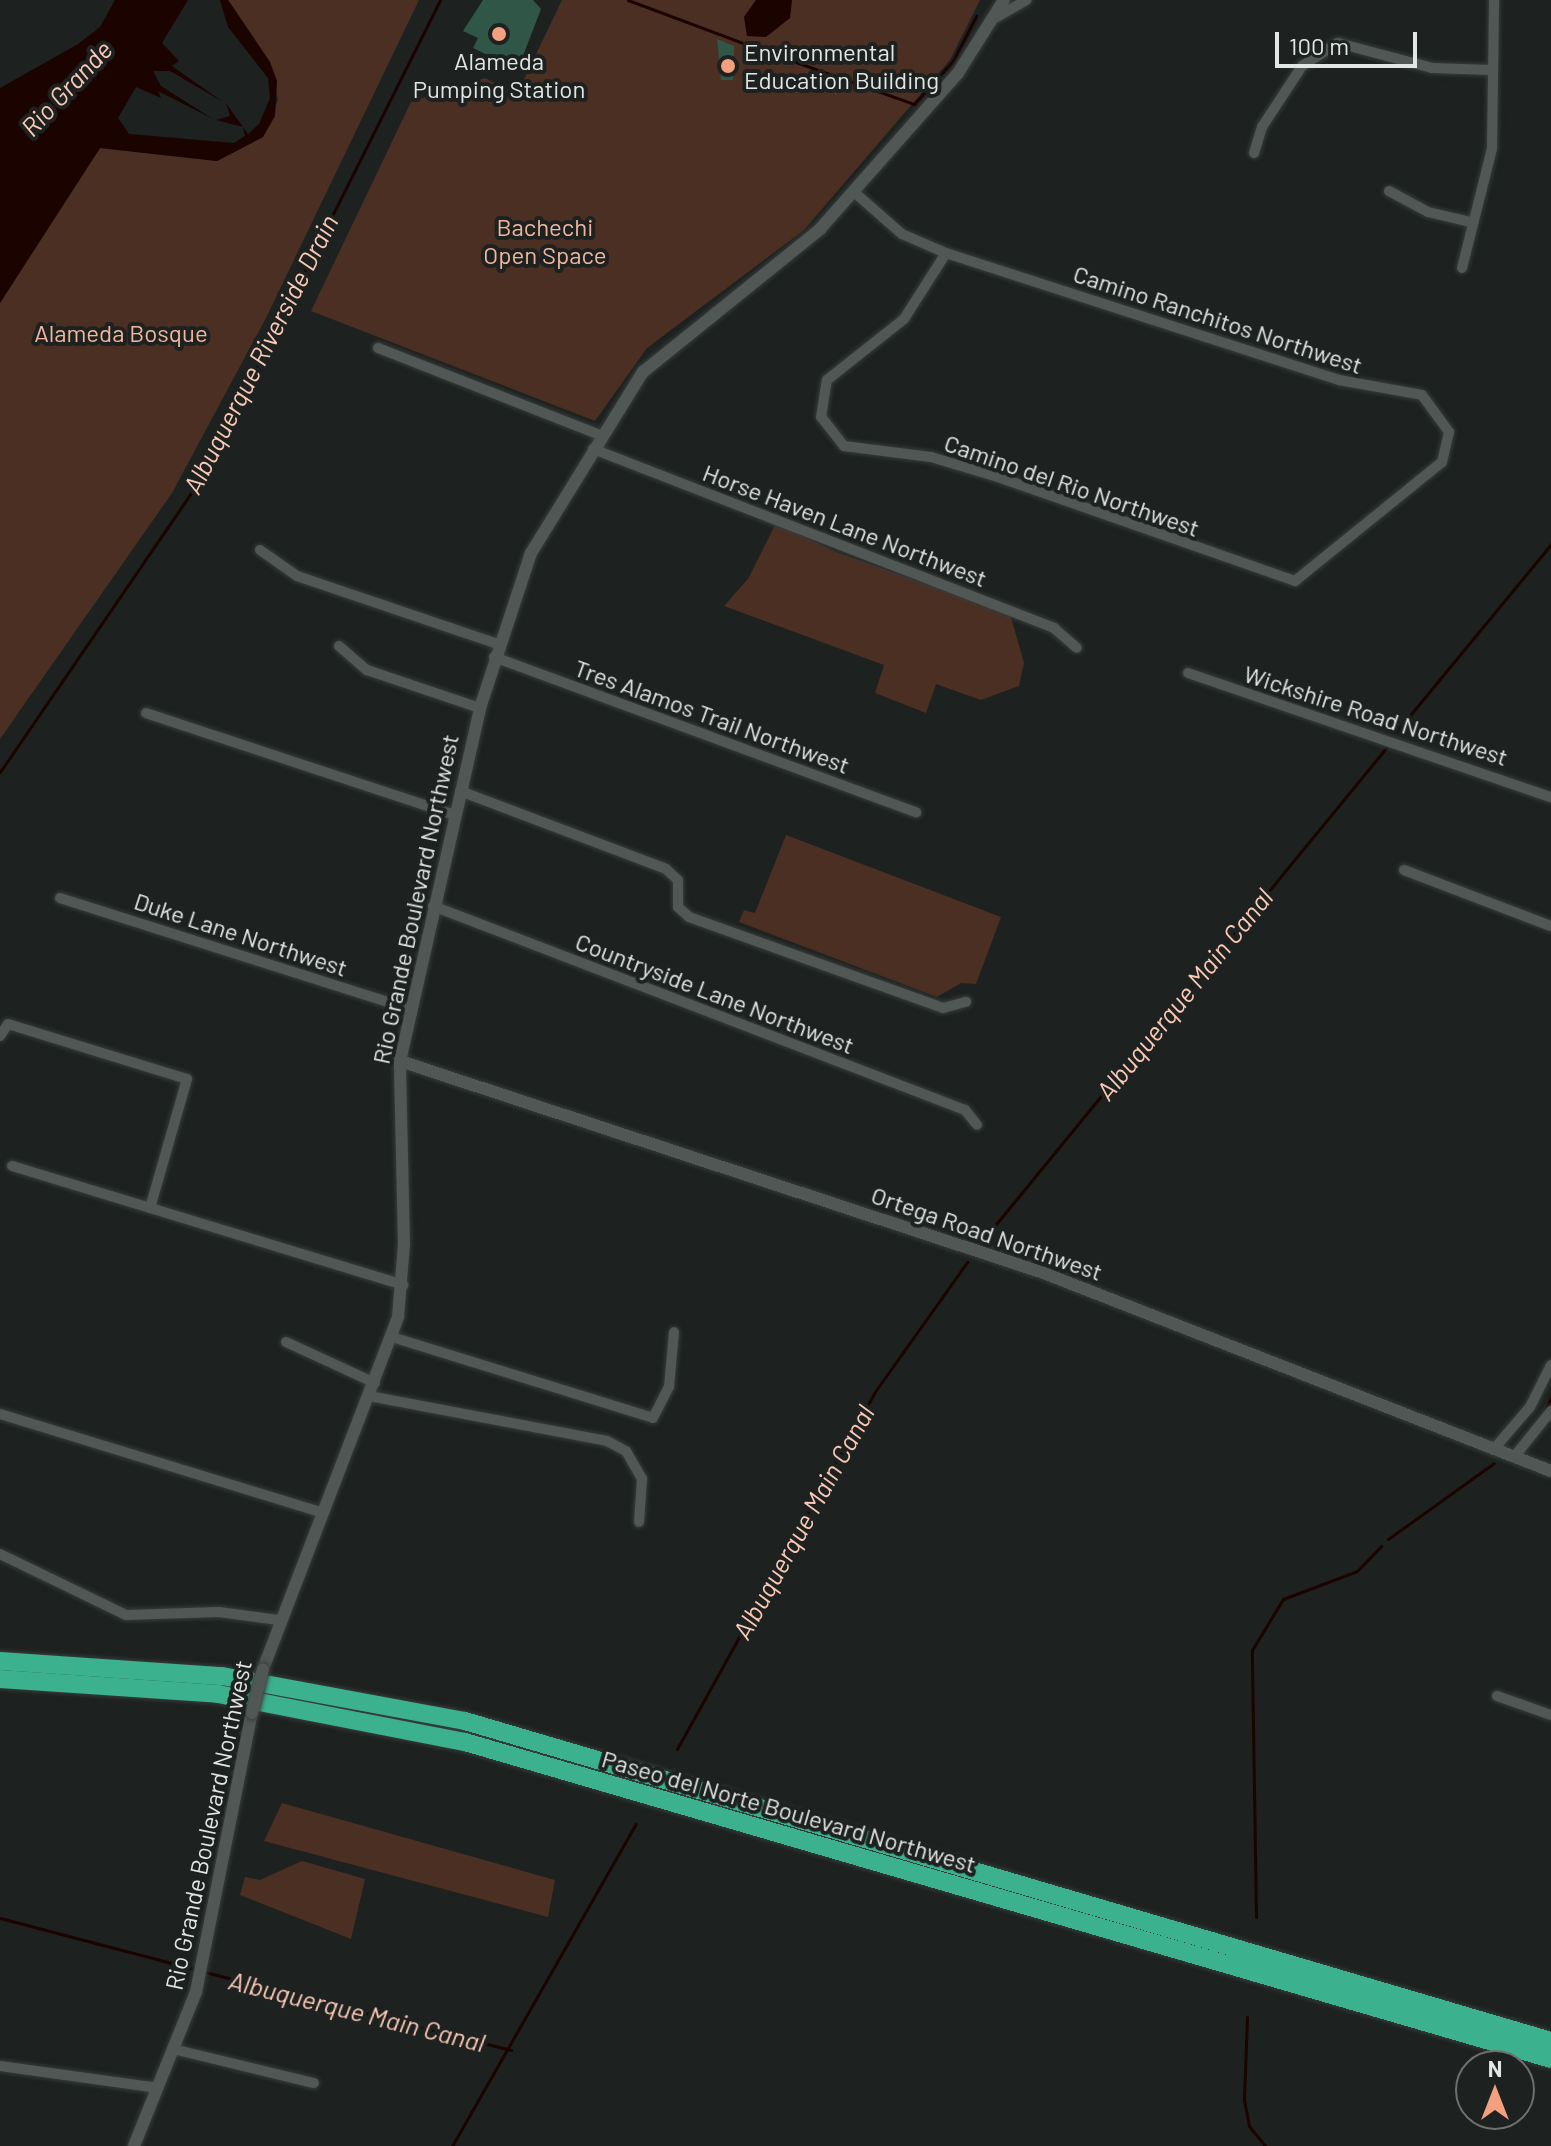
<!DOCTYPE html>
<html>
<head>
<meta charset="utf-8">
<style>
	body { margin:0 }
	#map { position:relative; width:1551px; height:2146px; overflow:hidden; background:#1d2220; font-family:Barlow,sans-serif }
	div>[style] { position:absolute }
	.green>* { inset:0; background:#4b2f23 }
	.water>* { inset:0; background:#1b0300 }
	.stream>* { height:3px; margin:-1.5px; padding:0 1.5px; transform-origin:1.5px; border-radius:1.5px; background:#1b0300 }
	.building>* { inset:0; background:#305648 }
	.roads { filter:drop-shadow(0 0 2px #373c3a) drop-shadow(0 0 2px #373c3a) }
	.minor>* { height:10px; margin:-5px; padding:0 5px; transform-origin:5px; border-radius:5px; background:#515754 }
	.tertiary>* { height:12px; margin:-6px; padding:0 6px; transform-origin:6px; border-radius:6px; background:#515754 }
	.motorway>* { height:18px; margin:-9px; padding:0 9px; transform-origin:9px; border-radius:9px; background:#3bb18e }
	.bridges { filter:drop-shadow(0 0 2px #373c3a) drop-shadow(0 0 2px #373c3a) }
	.tertiary-bridge>* { height:12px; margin:-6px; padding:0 6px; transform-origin:6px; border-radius:6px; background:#515754 }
	.dots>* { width:22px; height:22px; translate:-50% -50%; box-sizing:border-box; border:4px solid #1d2220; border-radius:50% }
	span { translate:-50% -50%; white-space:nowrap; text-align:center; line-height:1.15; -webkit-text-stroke:8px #1d2220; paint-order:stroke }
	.poi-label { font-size:24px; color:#e2e6e4 }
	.left { translate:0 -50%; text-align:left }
	.park-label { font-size:24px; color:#f3b69d }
	.street-label { font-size:24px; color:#e2e6e4 }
	.water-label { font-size:26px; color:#fbc9b5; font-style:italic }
	.north { position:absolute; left:1455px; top:2050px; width:80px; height:80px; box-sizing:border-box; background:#1d2220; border:2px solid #6c706e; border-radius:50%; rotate:0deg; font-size:22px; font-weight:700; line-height:32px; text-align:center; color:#e2e6e4 }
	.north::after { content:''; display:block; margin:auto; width:28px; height:36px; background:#f2a07f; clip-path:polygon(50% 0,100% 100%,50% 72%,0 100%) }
	.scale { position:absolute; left:1275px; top:32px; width:142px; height:36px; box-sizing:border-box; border:4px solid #e2e6e4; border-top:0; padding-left:10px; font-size:24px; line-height:28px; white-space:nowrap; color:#e2e6e4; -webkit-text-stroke:6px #1d2220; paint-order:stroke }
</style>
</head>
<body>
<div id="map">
	<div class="green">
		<i style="clip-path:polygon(228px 0,419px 0,266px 318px,172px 493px,0 739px,0 303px,100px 148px,217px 161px,263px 137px,278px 100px,270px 62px)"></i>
		<i style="clip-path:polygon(562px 0,980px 0,950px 60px,804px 230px,647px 348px,595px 421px,311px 311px,411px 102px,485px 78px,517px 94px)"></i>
		<i style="clip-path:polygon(776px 523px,836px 552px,1010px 614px,1024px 663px,1019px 686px,981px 700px,936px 684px,926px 713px,875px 693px,884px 665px,724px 606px,748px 579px)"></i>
		<i style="clip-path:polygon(786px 835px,1001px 917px,976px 984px,961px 983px,937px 997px,739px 922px,744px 910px,755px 913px)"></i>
		<i style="clip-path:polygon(282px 1803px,555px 1880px,548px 1917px,264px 1841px)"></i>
		<i style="clip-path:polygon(302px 1861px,365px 1879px,351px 1939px,240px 1895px,245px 1877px,260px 1880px)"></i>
	</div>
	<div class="water">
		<i style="clip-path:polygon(115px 0,188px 0,162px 43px,179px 61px,172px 66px,223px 102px,170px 71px,153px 71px,161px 86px,213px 119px,158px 91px,161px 98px,136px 87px,118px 118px,129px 134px,234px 143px,245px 136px,243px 127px,216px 120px,230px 116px,226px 103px,248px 134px,259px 124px,270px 98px,268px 78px,228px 27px,220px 0,228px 0,270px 62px,277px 81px,275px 116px,263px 137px,217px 161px,100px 148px,0 303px,0 88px,78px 44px,100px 27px)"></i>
		<i style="clip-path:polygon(756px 0,792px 0,790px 18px,766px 37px,747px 36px,744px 17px)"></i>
	</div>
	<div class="stream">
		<i style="left:628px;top:0;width:131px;rotate:20.5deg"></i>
		<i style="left:756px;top:48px;width:168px;rotate:19.5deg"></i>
		<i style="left:914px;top:104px;width:58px;rotate:-47.8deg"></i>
		<i style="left:953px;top:61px;width:51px;rotate:-62.9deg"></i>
		<i style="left:1397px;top:731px;width:242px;rotate:-50.5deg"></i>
		<i style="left:0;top:772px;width:354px;rotate:-55.6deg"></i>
		<i style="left:200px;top:480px;width:537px;rotate:-63.43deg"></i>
		<i style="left:983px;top:1240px;width:636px;rotate:-50.68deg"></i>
		<i style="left:1544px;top:1413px;width:17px;rotate:-65deg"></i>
		<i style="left:1388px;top:1539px;width:130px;rotate:-35.6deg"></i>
		<i style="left:677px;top:1749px;width:407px;rotate:-61deg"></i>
		<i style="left:874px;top:1393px;width:161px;rotate:-54.6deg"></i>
		<i style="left:1256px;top:1917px;width:267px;rotate:-90.9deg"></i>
		<i style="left:1252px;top:1650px;width:60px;rotate:-58.7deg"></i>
		<i style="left:1283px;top:1599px;width:79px;rotate:-20.7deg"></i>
		<i style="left:1357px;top:1571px;width:35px;rotate:-46deg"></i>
		<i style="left:0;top:1918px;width:205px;rotate:14.7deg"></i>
		<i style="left:205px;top:1972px;width:316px;rotate:14.3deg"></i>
		<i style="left:1247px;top:2017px;width:83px;rotate:92.1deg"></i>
		<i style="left:1244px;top:2100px;width:26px;rotate:79deg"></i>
		<i style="left:1249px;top:2126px;width:26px;rotate:51deg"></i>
		<i style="left:452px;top:2146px;width:371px;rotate:-60.3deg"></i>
	</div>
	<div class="building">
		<i style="clip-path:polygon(483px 0,533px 0,541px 9px,521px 61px,508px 55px,504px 63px,473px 48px,478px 38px,463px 31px)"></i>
		<i style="clip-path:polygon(717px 39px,734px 46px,733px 80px,721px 80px)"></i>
	</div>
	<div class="roads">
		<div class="minor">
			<i style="left:997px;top:17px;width:34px;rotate:-30deg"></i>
			<i style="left:1254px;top:153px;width:27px;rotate:-73deg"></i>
			<i style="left:1262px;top:127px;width:73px;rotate:-56.7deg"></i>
			<i style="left:1302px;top:66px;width:43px;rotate:-32.6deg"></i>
			<i style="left:1338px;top:43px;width:97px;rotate:14.9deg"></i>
			<i style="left:1432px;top:68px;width:59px;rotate:1.9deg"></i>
			<i style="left:1389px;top:191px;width:44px;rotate:28.3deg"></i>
			<i style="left:1428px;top:212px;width:43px;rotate:13.4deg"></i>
			<i style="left:854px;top:192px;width:64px;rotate:41.2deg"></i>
			<i style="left:902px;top:234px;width:48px;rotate:23.4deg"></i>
			<i style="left:946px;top:253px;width:413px;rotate:17.9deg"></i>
			<i style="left:1339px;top:380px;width:84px;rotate:10.2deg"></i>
			<i style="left:1422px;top:395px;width:46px;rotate:53.9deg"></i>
			<i style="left:1449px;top:432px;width:31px;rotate:103deg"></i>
			<i style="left:1442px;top:462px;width:189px;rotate:141deg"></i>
			<i style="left:1295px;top:581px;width:315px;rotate:-160.7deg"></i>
			<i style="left:998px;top:477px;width:70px;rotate:-163.4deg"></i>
			<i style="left:931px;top:457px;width:88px;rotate:-172.8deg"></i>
			<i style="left:844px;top:446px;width:37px;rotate:-128deg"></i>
			<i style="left:821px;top:417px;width:37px;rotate:-81deg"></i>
			<i style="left:827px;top:380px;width:98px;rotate:-38.4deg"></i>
			<i style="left:904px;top:319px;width:78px;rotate:-57.5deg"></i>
			<i style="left:1462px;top:268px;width:123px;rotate:-75.9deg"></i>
			<i style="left:1492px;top:149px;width:149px;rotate:-89.2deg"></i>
			<i style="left:378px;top:348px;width:238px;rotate:21.4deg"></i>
			<i style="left:593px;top:449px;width:495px;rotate:21.2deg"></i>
			<i style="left:1054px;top:628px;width:30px;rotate:41deg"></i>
			<i style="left:260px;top:550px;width:45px;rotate:35.1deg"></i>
			<i style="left:297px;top:576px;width:212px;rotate:18.7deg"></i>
			<i style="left:339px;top:646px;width:37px;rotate:41deg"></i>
			<i style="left:367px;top:670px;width:119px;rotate:18.6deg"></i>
			<i style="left:494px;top:657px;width:450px;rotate:20.2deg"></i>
			<i style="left:1188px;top:673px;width:384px;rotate:18.9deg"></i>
			<i style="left:146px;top:713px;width:325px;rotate:18.3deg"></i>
			<i style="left:460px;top:791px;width:220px;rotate:20.7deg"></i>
			<i style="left:666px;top:869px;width:16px;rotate:43deg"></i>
			<i style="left:678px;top:880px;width:27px;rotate:90deg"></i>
			<i style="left:678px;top:907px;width:15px;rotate:42deg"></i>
			<i style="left:689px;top:917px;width:270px;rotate:19.7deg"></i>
			<i style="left:943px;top:1008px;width:24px;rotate:-15deg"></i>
			<i style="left:1404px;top:870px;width:157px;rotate:20.9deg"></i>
			<i style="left:60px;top:898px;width:367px;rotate:17.6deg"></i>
			<i style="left:433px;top:906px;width:570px;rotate:20.98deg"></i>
			<i style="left:965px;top:1110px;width:19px;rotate:51deg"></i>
			<i style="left:0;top:1036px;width:14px;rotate:-56deg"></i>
			<i style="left:8px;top:1024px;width:187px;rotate:17.1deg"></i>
			<i style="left:187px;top:1079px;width:134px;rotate:106deg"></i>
			<i style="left:12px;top:1166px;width:409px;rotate:16.9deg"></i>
			<i style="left:392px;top:1337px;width:273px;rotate:17.2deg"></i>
			<i style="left:653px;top:1418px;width:35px;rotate:-63deg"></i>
			<i style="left:669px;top:1387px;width:55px;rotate:-84.8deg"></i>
			<i style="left:286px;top:1342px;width:98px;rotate:24.7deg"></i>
			<i style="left:369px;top:1396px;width:242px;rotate:10.7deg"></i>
			<i style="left:607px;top:1441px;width:21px;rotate:28deg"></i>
			<i style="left:626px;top:1451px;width:32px;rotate:60deg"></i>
			<i style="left:642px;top:1479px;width:43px;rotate:94deg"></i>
			<i style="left:0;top:1414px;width:336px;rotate:17deg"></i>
			<i style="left:1493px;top:1450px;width:57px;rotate:-49.3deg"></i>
			<i style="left:1530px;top:1407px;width:47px;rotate:-63.4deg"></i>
			<i style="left:1514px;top:1457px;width:59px;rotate:-51.2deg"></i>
			<i style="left:0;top:1554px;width:140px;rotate:25.8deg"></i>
			<i style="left:126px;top:1615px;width:93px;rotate:-1.8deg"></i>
			<i style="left:219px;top:1612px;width:60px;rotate:7.7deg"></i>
			<i style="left:1497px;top:1696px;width:57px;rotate:19.4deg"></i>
			<i style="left:173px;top:2049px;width:145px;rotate:13.6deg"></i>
			<i style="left:0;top:2066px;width:160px;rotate:7.9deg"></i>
		</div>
		<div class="tertiary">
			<i style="left:400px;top:1061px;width:675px;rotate:18.22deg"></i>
			<i style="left:1041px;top:1272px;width:547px;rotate:21.32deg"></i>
			<i style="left:263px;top:1669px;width:377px;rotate:-69deg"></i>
			<i style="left:398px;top:1317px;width:73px;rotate:-85.3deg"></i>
			<i style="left:404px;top:1244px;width:183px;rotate:-91.3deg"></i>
			<i style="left:400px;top:1061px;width:362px;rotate:-77.2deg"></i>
			<i style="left:480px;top:708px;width:163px;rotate:-71.8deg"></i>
			<i style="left:531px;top:553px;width:213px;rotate:-58.3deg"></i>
			<i style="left:643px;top:372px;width:228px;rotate:-38.9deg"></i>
			<i style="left:820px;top:229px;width:208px;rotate:-48.5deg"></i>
			<i style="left:958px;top:73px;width:86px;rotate:-57.8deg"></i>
			<i style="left:134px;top:2146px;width:166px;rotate:-68.1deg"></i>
			<i style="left:196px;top:1992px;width:285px;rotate:-78.7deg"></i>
		</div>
		<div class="motorway">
			<i style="left:0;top:1661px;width:223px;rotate:3.9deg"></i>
			<i style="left:222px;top:1676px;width:247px;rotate:10.5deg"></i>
			<i style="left:465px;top:1721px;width:1132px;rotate:16.42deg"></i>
			<i style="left:0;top:1679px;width:219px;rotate:3.9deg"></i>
			<i style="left:218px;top:1694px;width:252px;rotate:11deg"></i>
			<i style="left:465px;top:1742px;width:1131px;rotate:16.27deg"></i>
		</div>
	</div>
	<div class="bridges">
		<div class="tertiary-bridge">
			<i style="left:252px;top:1713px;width:45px;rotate:-76deg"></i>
		</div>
	</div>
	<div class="dots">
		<i style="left:499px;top:34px;background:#f2a07f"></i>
		<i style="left:728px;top:66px;background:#f2a07f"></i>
	</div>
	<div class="poi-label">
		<span class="left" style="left:744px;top:66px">Environmental<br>Education Building</span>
		<span style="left:499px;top:75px">Alameda<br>Pumping Station</span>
	</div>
	<div class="park-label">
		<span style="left:545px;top:241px">Bachechi<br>Open Space</span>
		<span style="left:121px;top:333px">Alameda Bosque</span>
	</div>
	<div class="street-label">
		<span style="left:1218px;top:319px;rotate:18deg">Camino Ranchitos Northwest</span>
		<span style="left:1072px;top:485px;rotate:19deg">Camino del Rio Northwest</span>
		<span style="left:845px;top:525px;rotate:21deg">Horse Haven Lane Northwest</span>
		<span style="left:1376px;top:715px;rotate:18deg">Wickshire Road Northwest</span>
		<span style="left:712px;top:716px;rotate:20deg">Tres Alamos Trail Northwest</span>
		<span style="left:415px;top:899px;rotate:-78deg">Rio Grande Boulevard Northwest</span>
		<span style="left:241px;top:934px;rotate:18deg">Duke Lane Northwest</span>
		<span style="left:715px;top:993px;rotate:21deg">Countryside Lane Northwest</span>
		<span style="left:987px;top:1233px;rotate:19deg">Ortega Road Northwest</span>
		<span style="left:789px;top:1811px;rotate:16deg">Paseo del Norte Boulevard Northwest</span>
		<span style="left:208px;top:1825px;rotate:-78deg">Rio Grande Boulevard Northwest</span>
	</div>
	<div class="water-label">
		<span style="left:66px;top:88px;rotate:-47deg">Rio Grande</span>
		<span style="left:260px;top:354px;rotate:-63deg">Albuquerque Riverside Drain</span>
		<span style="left:1184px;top:994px;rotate:-51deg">Albuquerque Main Canal</span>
		<span style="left:803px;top:1522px;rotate:-61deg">Albuquerque Main Canal</span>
		<span style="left:357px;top:2011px;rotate:14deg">Albuquerque Main Canal</span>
	</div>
	<div class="north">N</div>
	<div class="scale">100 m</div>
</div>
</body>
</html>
